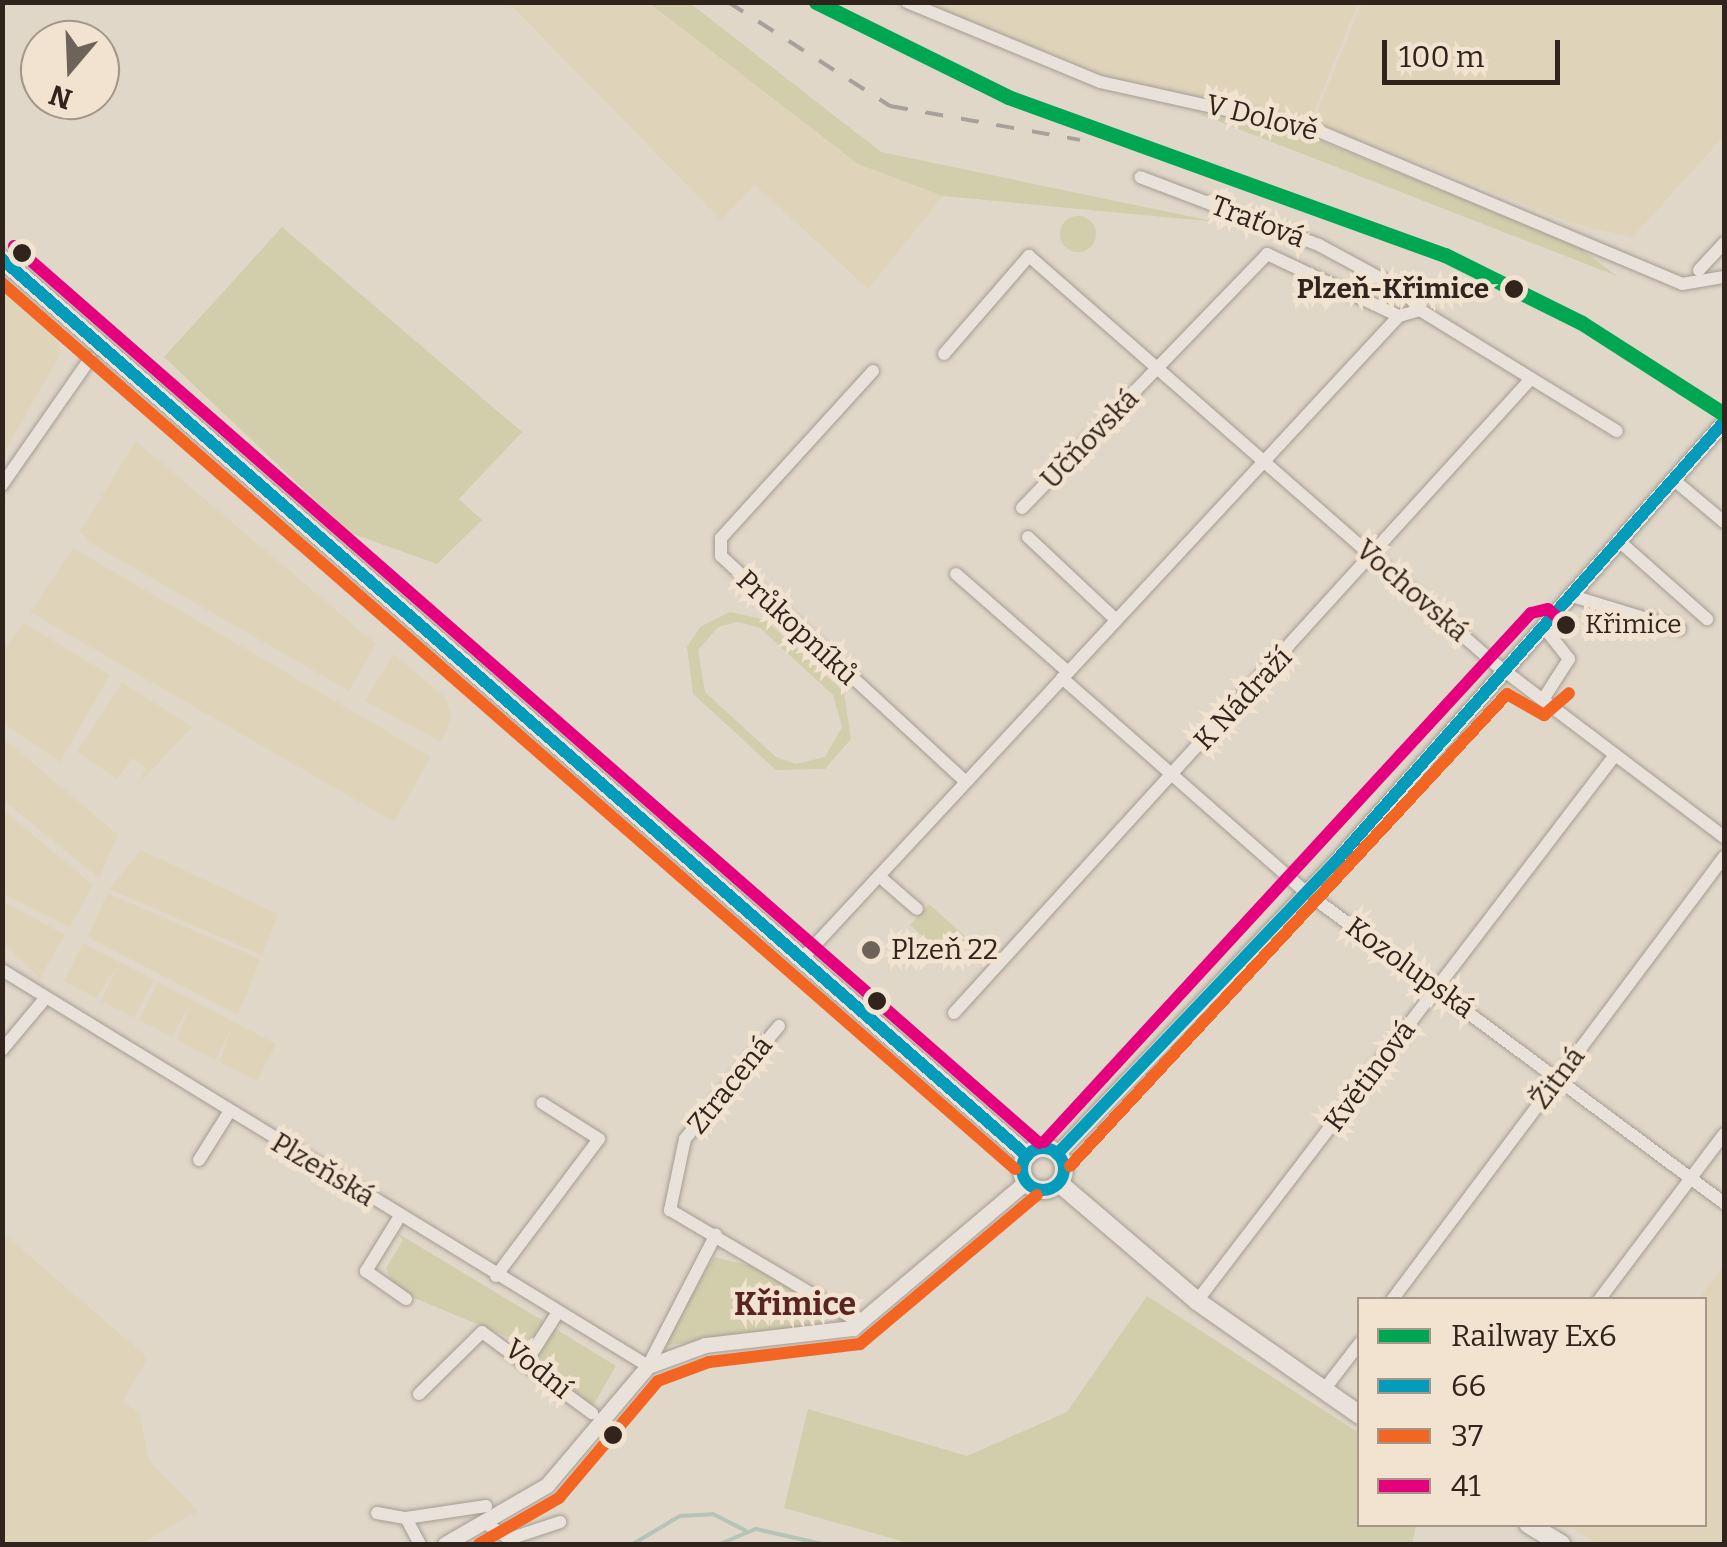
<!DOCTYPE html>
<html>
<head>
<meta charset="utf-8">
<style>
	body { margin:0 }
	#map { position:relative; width:1727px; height:1547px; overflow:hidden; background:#e0d7c9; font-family:Bitter,serif }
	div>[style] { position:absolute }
	.farmland>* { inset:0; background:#dfd4ba }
	.green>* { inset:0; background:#d2ceac }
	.round { border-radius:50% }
	.stream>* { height:4px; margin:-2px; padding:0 2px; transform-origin:2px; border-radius:2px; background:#b5c4b8 }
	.roads { filter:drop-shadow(0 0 2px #a59c93) drop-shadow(0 0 2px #a59c93) }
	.minor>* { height:12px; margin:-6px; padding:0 6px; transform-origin:6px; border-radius:6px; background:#e8e2da }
	.tertiary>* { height:15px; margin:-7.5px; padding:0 7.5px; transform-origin:7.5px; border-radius:7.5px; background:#e8e2da }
	.secondary>* { height:18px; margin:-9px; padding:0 9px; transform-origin:9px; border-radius:9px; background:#e8e2da }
	.secondary>.ring { margin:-9px; padding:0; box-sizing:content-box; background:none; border:18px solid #e8e2da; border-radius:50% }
	.rail>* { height:4px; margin-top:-2px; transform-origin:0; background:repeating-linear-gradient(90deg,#a8a19b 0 18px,transparent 0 36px) }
	.bus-1>* { height:12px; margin:-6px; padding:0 6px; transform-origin:6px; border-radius:6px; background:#059cbc }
	.bus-1>.ring { margin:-6px; padding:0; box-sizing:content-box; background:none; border:12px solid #059cbc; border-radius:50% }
	.bus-2>* { height:12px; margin:-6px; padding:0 6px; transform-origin:6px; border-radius:6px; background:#f26522 }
	.bus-3>* { height:12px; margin:-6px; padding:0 6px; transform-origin:6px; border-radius:6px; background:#e5007d }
	.rail-1>* { height:15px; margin:-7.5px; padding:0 7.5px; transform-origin:7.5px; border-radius:7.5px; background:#00a651 }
	.dots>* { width:28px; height:28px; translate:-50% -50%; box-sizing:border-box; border:5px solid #f1e3cf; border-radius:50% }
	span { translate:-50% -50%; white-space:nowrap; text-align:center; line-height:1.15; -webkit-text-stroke:9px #f1e3cf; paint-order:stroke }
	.bus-label { font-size:26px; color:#31241d }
	.left { translate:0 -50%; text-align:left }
	.street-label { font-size:28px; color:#31241d }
	.stop-label { font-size:28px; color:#31241d; font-weight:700 }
	.right { translate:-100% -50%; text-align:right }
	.poi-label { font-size:28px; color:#31241d }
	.quarter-label { font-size:32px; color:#5a2520; font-weight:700 }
	.frame { position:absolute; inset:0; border:5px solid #31241d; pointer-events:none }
	.legend { position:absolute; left:1357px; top:1297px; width:350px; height:230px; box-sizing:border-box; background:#f1e3cf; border:2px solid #a49788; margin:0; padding:12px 18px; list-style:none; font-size:30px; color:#31241d }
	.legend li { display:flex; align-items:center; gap:20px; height:50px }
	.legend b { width:50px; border:2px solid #a49788 }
	.north { position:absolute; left:20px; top:20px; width:100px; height:100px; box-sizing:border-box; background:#f1e3cf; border:2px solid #a49788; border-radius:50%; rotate:199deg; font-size:28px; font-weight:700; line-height:40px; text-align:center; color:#31241d }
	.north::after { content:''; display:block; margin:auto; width:35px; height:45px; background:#6e6359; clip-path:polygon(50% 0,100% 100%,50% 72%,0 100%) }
	.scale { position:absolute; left:1382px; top:40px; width:178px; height:45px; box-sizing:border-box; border:5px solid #31241d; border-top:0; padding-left:12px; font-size:30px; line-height:35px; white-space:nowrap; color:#31241d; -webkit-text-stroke:8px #f1e3cf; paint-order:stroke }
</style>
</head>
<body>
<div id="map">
	<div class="farmland">
		<i style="clip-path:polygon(509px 3px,649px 3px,858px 164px,943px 196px,868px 289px,755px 185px,721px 220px)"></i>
		<i style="clip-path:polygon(925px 3px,1358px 3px,1311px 119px,1116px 79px)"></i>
		<i style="clip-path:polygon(1362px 3px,1724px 3px,1724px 136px,1632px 238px,1569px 222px,1313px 121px)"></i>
		<i style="clip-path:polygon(3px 291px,54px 335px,61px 353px,3px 454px)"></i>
		<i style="clip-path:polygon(136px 441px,376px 644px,349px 691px,87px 541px,80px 531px)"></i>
		<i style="clip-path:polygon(73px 548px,431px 757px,394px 822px,30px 612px)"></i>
		<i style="clip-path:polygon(24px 623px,110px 675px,60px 762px,3px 723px,3px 650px)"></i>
		<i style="clip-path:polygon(393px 654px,446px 698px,452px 717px,441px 742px,365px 701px)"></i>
		<i style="clip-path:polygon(122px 682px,192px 727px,137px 786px,146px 768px,133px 758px,117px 779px,77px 752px)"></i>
		<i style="clip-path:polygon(2px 737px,118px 835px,99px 878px,3px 800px)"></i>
		<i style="clip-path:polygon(2px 809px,93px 885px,70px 927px,3px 894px)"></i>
		<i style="clip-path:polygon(141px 850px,278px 914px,262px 955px,109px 889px)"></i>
		<i style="clip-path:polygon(107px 893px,260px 959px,238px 1015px,88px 937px)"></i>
		<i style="clip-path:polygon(3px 901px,65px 935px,40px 978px,3px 943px)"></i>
		<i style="clip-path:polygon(83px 943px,154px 980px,134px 1018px,101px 1001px,118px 966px,96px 998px,64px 981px)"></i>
		<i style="clip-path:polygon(158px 982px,276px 1044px,257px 1081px,219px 1062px,233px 1026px,215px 1060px,177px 1040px,190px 1004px,172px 1037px,139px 1020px)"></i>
		<i style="clip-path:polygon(2px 1232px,148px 1358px,123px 1400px,140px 1415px,149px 1460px,198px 1511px,141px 1544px,3px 1544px)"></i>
		<i style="clip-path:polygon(1724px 1265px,1724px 1544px,1599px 1544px,1565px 1525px,1704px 1524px,1698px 1299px)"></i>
	</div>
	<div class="green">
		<i style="clip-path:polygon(649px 3px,690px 3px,881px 152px,1217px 222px,943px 196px,858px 164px)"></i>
		<i style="clip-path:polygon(1197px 113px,1315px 139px,1573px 243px,1617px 276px)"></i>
		<i class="round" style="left:1060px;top:216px;width:36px;height:36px"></i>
		<i style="clip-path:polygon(282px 227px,522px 432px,459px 499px,482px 520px,437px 564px,350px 533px,164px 357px)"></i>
		<i style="clip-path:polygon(evenodd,730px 612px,766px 620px,844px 692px,851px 739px,825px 769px,776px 770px,693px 694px,687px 647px,700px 627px,730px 612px,738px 622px,760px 628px,833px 695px,842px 727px,825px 757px,796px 764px,776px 757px,705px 692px,698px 650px,718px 627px,738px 622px)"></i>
		<i style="clip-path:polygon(929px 904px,969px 940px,950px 961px,910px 925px)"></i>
		<i style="clip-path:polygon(397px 1233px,545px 1322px,530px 1346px,395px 1290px,386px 1268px,403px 1240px)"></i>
		<i style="clip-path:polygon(714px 1257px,763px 1269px,823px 1314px,822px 1323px,663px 1346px)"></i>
		<i style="clip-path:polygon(1147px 1296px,1359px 1433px,1360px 1524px,1416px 1525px,1412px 1544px,912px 1544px,784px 1508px,808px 1409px,967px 1456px,1067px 1412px)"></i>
		<i style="clip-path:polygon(554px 1328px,616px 1366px,591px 1409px,536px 1357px)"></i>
	</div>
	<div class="stream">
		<i style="left:633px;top:1544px;width:55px;rotate:-30.8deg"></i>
		<i style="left:680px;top:1516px;width:33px;rotate:-3deg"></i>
		<i style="left:713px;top:1514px;width:36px;rotate:27deg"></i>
		<i style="left:720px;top:1544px;width:39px;rotate:-23deg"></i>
		<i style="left:756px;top:1529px;width:68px;rotate:12.8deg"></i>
	</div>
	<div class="roads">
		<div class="minor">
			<i style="left:907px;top:2px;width:209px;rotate:22.5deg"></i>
			<i style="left:1100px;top:82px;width:221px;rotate:12.5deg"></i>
			<i style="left:1316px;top:130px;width:397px;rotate:22.8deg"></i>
			<i style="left:1682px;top:284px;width:43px;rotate:-9.5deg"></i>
			<i style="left:1699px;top:270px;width:37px;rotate:-47deg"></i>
			<i style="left:1420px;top:310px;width:231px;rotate:31.6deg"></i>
			<i style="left:944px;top:354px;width:130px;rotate:-49.1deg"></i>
			<i style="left:1029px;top:256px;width:618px;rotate:41.19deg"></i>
			<i style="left:1494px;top:663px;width:288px;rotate:37.1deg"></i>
			<i style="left:873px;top:371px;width:226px;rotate:132.3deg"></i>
			<i style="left:721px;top:538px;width:18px;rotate:90deg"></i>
			<i style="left:721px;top:556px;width:333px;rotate:42.7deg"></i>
			<i style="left:1674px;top:480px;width:65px;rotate:40deg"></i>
			<i style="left:2px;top:485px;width:154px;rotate:-55.1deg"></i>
			<i style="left:1022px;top:508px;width:353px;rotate:-46deg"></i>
			<i style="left:1267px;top:254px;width:146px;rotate:25.2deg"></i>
			<i style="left:1399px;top:316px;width:22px;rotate:-16deg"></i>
			<i style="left:1420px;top:310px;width:25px;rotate:-130deg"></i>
			<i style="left:1404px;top:291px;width:97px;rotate:-151.6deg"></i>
			<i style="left:1319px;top:245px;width:191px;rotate:-159.2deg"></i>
			<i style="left:1028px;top:537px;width:121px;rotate:43.3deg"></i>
			<i style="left:1619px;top:541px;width:118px;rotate:41.6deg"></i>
			<i style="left:956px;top:574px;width:149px;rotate:41.2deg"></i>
			<i style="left:1569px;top:595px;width:116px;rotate:17deg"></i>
			<i style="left:1543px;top:626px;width:42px;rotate:51.8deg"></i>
			<i style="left:1569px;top:659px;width:46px;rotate:122.7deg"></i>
			<i style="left:1062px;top:678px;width:326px;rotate:41.3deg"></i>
			<i style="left:1307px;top:893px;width:520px;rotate:36.63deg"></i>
			<i style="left:879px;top:876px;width:50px;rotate:41deg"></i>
			<i style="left:800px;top:961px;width:880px;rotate:-47.12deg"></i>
			<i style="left:2px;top:970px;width:758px;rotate:31.51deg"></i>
			<i style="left:648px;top:1366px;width:148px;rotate:-62.7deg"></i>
			<i style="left:954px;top:1013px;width:853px;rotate:-47.71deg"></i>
			<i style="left:779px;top:1026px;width:147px;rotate:129.8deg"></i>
			<i style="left:685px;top:1139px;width:73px;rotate:101.9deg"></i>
			<i style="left:670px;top:1210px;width:222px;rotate:30.6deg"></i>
			<i style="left:2px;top:1050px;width:64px;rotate:-50.1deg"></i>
			<i style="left:199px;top:1160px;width:54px;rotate:-57.8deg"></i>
			<i style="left:400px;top:1216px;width:65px;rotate:121.7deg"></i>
			<i style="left:366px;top:1271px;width:49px;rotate:35deg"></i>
			<i style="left:496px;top:1276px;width:171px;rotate:-53.1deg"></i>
			<i style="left:599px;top:1139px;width:67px;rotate:-147.7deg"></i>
			<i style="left:1392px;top:1300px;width:554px;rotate:-53.15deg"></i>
			<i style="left:1599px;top:1300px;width:208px;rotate:-53deg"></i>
			<i style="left:1197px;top:1301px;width:688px;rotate:-52.56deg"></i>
			<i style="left:528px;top:1359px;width:56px;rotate:-57.4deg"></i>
			<i style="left:1323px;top:1391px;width:61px;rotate:-52.4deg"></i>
			<i style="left:419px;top:1394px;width:88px;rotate:-44.5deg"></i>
			<i style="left:482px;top:1332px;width:137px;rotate:36.4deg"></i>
			<i style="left:377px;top:1513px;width:29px;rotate:10deg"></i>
			<i style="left:406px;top:1518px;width:81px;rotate:-8.5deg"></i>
			<i style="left:406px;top:1518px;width:30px;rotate:62deg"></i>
			<i style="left:487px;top:1524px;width:27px;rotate:34deg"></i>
			<i style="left:509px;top:1539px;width:54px;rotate:-18.4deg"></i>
		</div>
		<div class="tertiary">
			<i style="left:1057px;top:1154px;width:406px;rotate:-46.4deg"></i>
			<i style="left:1337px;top:860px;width:579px;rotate:-48.57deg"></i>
			<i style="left:445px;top:1544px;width:118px;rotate:-30deg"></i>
			<i style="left:547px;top:1485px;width:156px;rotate:-49.7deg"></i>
			<i style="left:648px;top:1366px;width:61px;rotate:-20.2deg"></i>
			<i style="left:705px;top:1345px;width:149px;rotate:-6.6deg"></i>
			<i style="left:853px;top:1328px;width:226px;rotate:-40.2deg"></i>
		</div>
		<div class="secondary">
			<i style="left:2px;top:259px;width:1362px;rotate:41.19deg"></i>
			<i class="ring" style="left:1022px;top:1148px;width:24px;height:24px"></i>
			<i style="left:1059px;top:1183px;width:182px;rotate:40.5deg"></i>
			<i style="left:1197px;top:1301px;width:199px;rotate:35deg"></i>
			<i style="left:1528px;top:1524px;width:39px;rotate:31deg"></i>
		</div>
	</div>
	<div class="rail">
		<i style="left:728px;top:2px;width:193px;rotate:32.7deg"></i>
		<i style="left:890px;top:106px;width:193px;rotate:10.1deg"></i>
	</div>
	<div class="bus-1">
		<i style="left:2px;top:259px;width:1362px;rotate:41.19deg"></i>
		<i class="ring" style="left:1022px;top:1148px;width:30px;height:30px"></i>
		<i style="left:1057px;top:1154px;width:406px;rotate:-46.4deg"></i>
		<i style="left:1337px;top:860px;width:584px;rotate:-48.54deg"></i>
	</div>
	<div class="bus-2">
		<i style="left:2px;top:283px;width:1346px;rotate:41.17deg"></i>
		<i style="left:1070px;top:1166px;width:643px;rotate:-47.21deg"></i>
		<i style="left:1507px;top:694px;width:43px;rotate:29.6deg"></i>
		<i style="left:1544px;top:715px;width:33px;rotate:-41deg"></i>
		<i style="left:479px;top:1544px;width:92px;rotate:-29.9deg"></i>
		<i style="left:559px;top:1498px;width:153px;rotate:-49.8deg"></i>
		<i style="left:658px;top:1381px;width:54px;rotate:-20.4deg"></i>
		<i style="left:709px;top:1362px;width:152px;rotate:-6.8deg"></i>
		<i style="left:860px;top:1344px;width:231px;rotate:-40.1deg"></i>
	</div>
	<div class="bus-3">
		<i style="left:14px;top:246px;width:1362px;rotate:41.19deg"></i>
		<i style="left:1044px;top:1142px;width:719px;rotate:-47.37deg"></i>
		<i style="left:1531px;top:613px;width:17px;rotate:-13deg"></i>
		<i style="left:1548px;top:609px;width:24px;rotate:42deg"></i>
	</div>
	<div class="rail-1">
		<i style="left:816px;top:2px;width:214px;rotate:26.3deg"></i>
		<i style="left:1008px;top:97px;width:465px;rotate:19.9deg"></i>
		<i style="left:1445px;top:255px;width:153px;rotate:26.4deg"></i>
		<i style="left:1582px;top:323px;width:169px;rotate:32.7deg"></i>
	</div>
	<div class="dots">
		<i style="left:22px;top:253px;background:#31241d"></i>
		<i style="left:1514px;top:289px;background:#31241d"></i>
		<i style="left:1566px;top:625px;background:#31241d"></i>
		<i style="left:871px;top:950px;background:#6e6359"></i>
		<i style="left:877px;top:1001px;background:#31241d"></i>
		<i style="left:613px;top:1435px;background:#31241d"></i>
	</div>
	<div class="bus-label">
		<span class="left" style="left:1585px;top:625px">Křimice</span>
	</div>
	<div class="street-label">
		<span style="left:1262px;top:118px;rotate:14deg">V Dolově</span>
		<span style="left:1258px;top:222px;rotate:21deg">Traťová</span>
		<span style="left:1090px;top:439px;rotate:-46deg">Učňovská</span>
		<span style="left:1412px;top:591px;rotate:41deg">Vochovská</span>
		<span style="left:797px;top:628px;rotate:43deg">Průkopníků</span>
		<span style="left:1243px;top:699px;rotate:-47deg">K Nádraží</span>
		<span style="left:1410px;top:968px;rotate:36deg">Kozolupská</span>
		<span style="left:1370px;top:1076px;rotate:-53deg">Květinová</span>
		<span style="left:1558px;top:1078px;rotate:-53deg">Žitná</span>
		<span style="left:730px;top:1085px;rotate:-51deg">Ztracená</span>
		<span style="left:323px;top:1170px;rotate:31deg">Plzeňská</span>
		<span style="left:538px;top:1369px;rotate:39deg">Vodní</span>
	</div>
	<div class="stop-label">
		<span class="right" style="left:1489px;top:289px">Plzeň-Křimice</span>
	</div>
	<div class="poi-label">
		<span class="left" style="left:891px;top:950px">Plzeň 22</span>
	</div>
	<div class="quarter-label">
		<span style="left:795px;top:1304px">Křimice</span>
	</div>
	<div class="frame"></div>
	<ul class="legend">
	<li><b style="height:12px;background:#00a651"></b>Railway Ex6</li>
	<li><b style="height:12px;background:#059cbc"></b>66</li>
	<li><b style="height:12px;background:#f26522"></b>37</li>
	<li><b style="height:12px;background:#e5007d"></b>41</li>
	</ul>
	<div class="north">N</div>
	<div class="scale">100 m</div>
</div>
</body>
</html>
